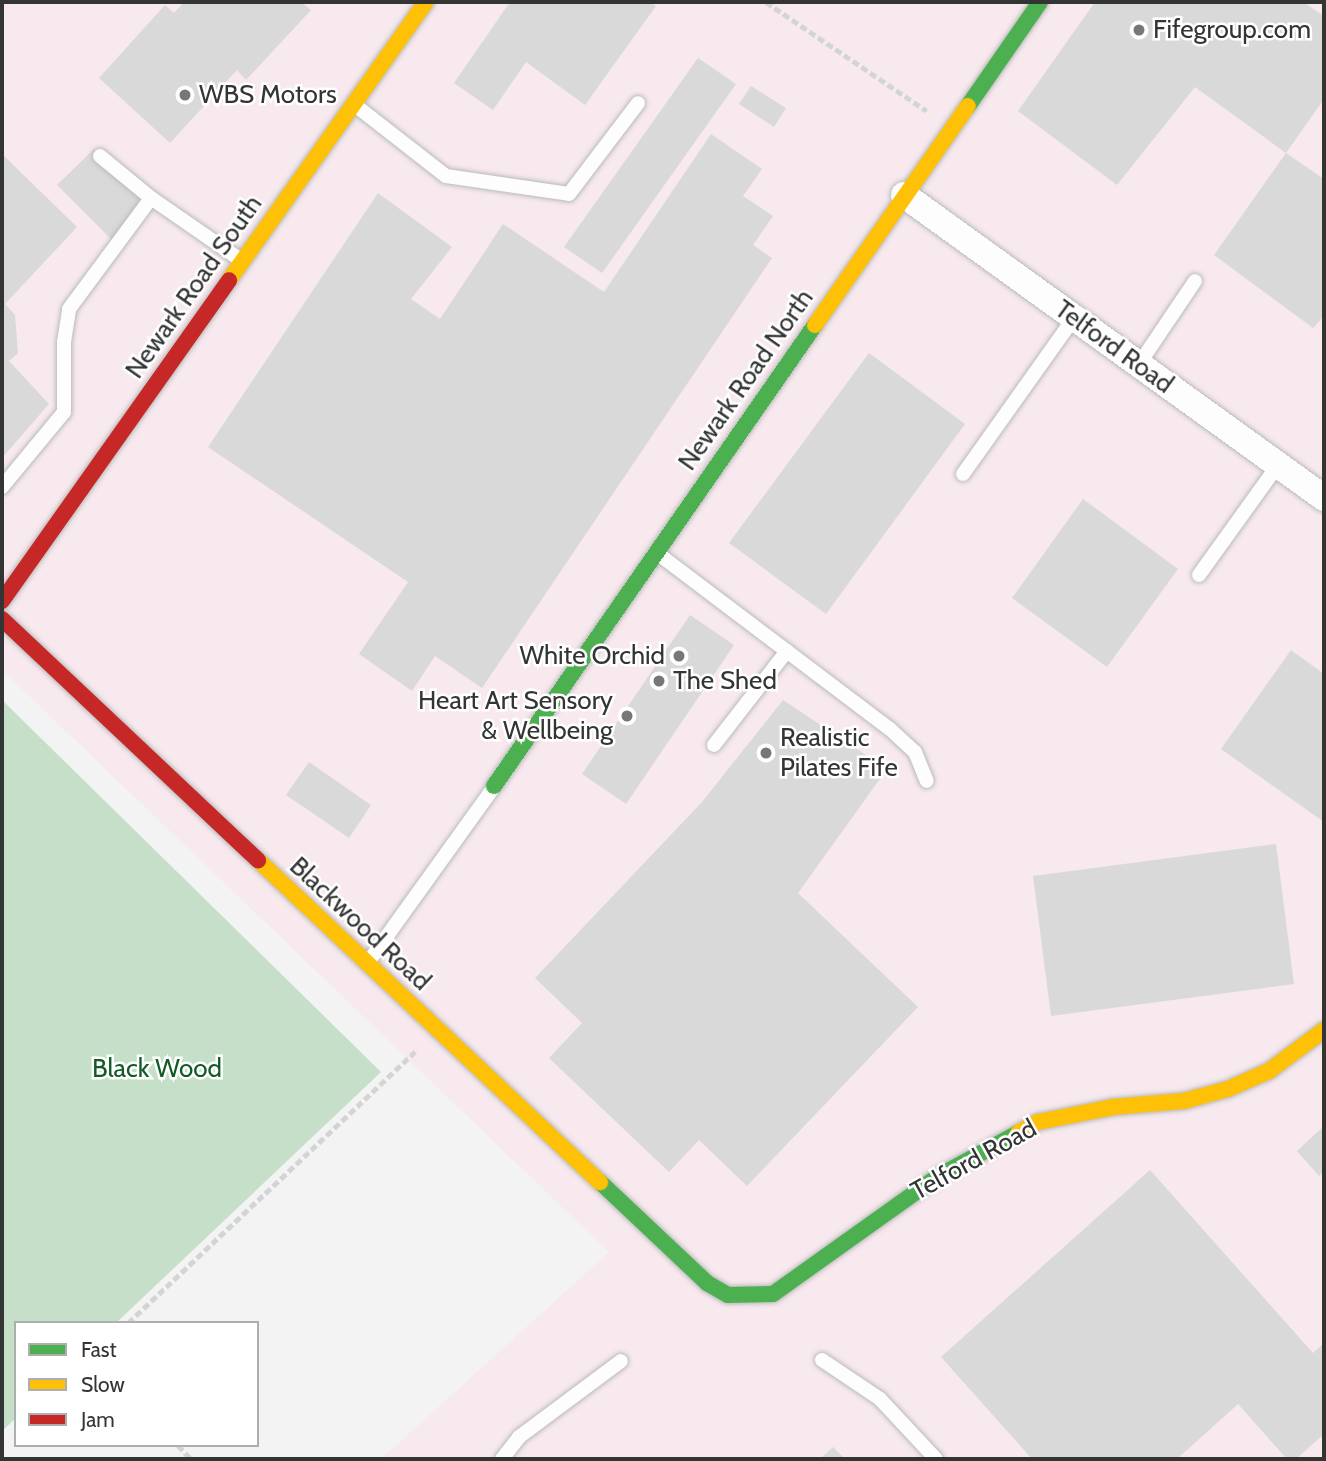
<!DOCTYPE html>
<html>
<head>
<meta charset="utf-8">
<style>
	body { margin:0 }
	#map { position:relative; width:1326px; height:1461px; overflow:hidden; background:#f3f3f3; font-family:Cabin,sans-serif }
	div>[style] { position:absolute }
	.industrial>* { inset:0; background:#f7e9ee }
	.green>* { inset:0; background:#c5dfc9 }
	.building>* { inset:0; background:#d9d9d9 }
	.path>* { height:4.5px; margin-top:-2.25px; transform-origin:0; background:repeating-linear-gradient(90deg,#d3d4d4 0 7px,transparent 0 10.5px) }
	.roads { filter:drop-shadow(0 0 2px #bababa) drop-shadow(0 0 2px #bababa) }
	.lane>* { height:14px; margin:-7px; padding:0 7px; transform-origin:7px; border-radius:7px; background:#fdfdfd }
	.street>* { height:26px; margin:-13px; padding:0 13px; transform-origin:13px; border-radius:13px; background:#fdfdfd }
	.fast>* { height:16px; margin:-8px; padding:0 8px; transform-origin:8px; border-radius:8px; background:#4caf50 }
	.slow>* { height:16px; margin:-8px; padding:0 8px; transform-origin:8px; border-radius:8px; background:#ffc107 }
	.jam>* { height:16px; margin:-8px; padding:0 8px; transform-origin:8px; border-radius:8px; background:#c62828 }
	.dots>* { width:19px; height:19px; translate:-50% -50%; box-sizing:border-box; border:4px solid #fff; border-radius:50% }
	span { translate:-50% -50%; white-space:nowrap; text-align:center; line-height:1.15; -webkit-text-stroke:5px #fff; paint-order:stroke }
	.poi-label { font-size:26px; color:#333434 }
	.left { translate:0 -50%; text-align:left }
	.right { translate:-100% -50%; text-align:right }
	.street-label { font-size:26px; color:#333434 }
	.park-label { font-size:26px; color:#125b27 }
	.frame { position:absolute; inset:0; border:4px solid #333434; pointer-events:none }
	.legend { position:absolute; left:14px; top:1321px; width:245px; height:126px; box-sizing:border-box; background:#fff; border:2px solid #adaeae; margin:0; padding:9px 12px; list-style:none; font-size:21px; color:#333434 }
	.legend li { display:flex; align-items:center; gap:14px; height:35px }
	.legend b { width:35px; border:2px solid #adaeae }
</style>
</head>
<body>
<div id="map">
	<div class="industrial">
		<i style="clip-path:polygon(2px 2px,1324px 2px,1324px 1459px,381px 1459px,609px 1252px,2px 670px)"></i>
	</div>
	<div class="green">
		<i style="clip-path:polygon(2px 700px,381px 1072px,116px 1323px,16px 1323px,16px 1418px,2px 1431px)"></i>
	</div>
	<div class="building">
		<i style="clip-path:polygon(184px 2px,301px 2px,311px 10px,246px 80px,237px 70px,170px 143px,99px 78px,165px 5px,174px 13px)"></i>
		<i style="clip-path:polygon(510px 2px,650px 2px,656px 6px,585px 105px,526px 62px,493px 110px,454px 83px)"></i>
		<i style="clip-path:polygon(1095px 2px,1303px 2px,1324px 16px,1324px 99px,1286px 153px,1195px 87px,1117px 185px,1018px 111px)"></i>
		<i style="clip-path:polygon(698px 58px,736px 84px,602px 273px,564px 247px)"></i>
		<i style="clip-path:polygon(751px 86px,786px 108px,774px 127px,739px 104px)"></i>
		<i style="clip-path:polygon(711px 134px,762px 169px,743px 196px,773px 216px,753px 245px,772px 258px,482px 688px,435px 656px,412px 691px,359px 654px,408px 582px,208px 447px,378px 193px,452px 247px,411px 299px,440px 319px,503px 224px,604px 292px)"></i>
		<i style="clip-path:polygon(94px 149px,151px 198px,115px 243px,57px 185px)"></i>
		<i style="clip-path:polygon(1286px 153px,1324px 179px,1324px 316px,1313px 328px,1214px 255px)"></i>
		<i style="clip-path:polygon(2px 154px,77px 227px,5px 304px,15px 315px,18px 353px,9px 361px,49px 404px,2px 458px)"></i>
		<i style="clip-path:polygon(869px 353px,965px 424px,826px 614px,729px 543px)"></i>
		<i style="clip-path:polygon(1083px 499px,1178px 569px,1107px 667px,1012px 598px)"></i>
		<i style="clip-path:polygon(690px 615px,734px 645px,626px 804px,582px 774px)"></i>
		<i style="clip-path:polygon(1291px 650px,1324px 674px,1324px 822px,1221px 749px)"></i>
		<i style="clip-path:polygon(783px 700px,887px 769px,798px 893px,918px 1007px,747px 1186px,699px 1140px,669px 1172px,549px 1058px,582px 1023px,535px 978px,702px 802px)"></i>
		<i style="clip-path:polygon(309px 762px,371px 805px,349px 838px,286px 795px)"></i>
		<i style="clip-path:polygon(1276px 844px,1294px 984px,1051px 1016px,1033px 876px)"></i>
		<i style="clip-path:polygon(1324px 1126px,1324px 1171px,1319px 1176px,1297px 1151px)"></i>
		<i style="clip-path:polygon(1150px 1170px,1313px 1353px,1324px 1343px,1324px 1434px,1296px 1459px,1287px 1459px,1238px 1404px,1177px 1459px,1032px 1459px,941px 1357px)"></i>
		<i style="clip-path:polygon(833px 1447px,845px 1459px,820px 1459px)"></i>
	</div>
	<div class="path">
		<i style="left:766px;top:2px;width:194px;rotate:34.1deg"></i>
		<i style="left:128px;top:1323px;width:395px;rotate:-43.4deg"></i>
		<i style="left:178px;top:1445px;width:19px;rotate:47deg"></i>
	</div>
	<div class="roads">
		<div class="lane">
			<i style="left:355px;top:105px;width:115px;rotate:38deg"></i>
			<i style="left:446px;top:176px;width:124px;rotate:8.3deg"></i>
			<i style="left:569px;top:194px;width:114px;rotate:-52.8deg"></i>
			<i style="left:100px;top:156px;width:66px;rotate:39.5deg"></i>
			<i style="left:1139px;top:364px;width:100px;rotate:-56deg"></i>
			<i style="left:963px;top:474px;width:191px;rotate:-54.6deg"></i>
			<i style="left:2px;top:487px;width:97px;rotate:-50.4deg"></i>
			<i style="left:64px;top:412px;width:70px;rotate:-90deg"></i>
			<i style="left:64px;top:342px;width:33px;rotate:-81deg"></i>
			<i style="left:69px;top:309px;width:138px;rotate:-53.5deg"></i>
			<i style="left:151px;top:198px;width:109px;rotate:34.6deg"></i>
			<i style="left:657px;top:553px;width:292px;rotate:37.1deg"></i>
			<i style="left:890px;top:729px;width:34px;rotate:43deg"></i>
			<i style="left:915px;top:752px;width:31px;rotate:68deg"></i>
			<i style="left:1199px;top:575px;width:135px;rotate:-54.3deg"></i>
			<i style="left:714px;top:745px;width:119px;rotate:-52.2deg"></i>
			<i style="left:369px;top:961px;width:214px;rotate:-54.3deg"></i>
			<i style="left:822px;top:1360px;width:70px;rotate:33.9deg"></i>
			<i style="left:880px;top:1399px;width:82px;rotate:47deg"></i>
			<i style="left:502px;top:1459px;width:28px;rotate:-52deg"></i>
			<i style="left:519px;top:1437px;width:127px;rotate:-36.7deg"></i>
		</div>
		<div class="street">
			<i style="left:904px;top:195px;width:518px;rotate:35.81deg"></i>
		</div>
		<div class="fast">
			<i style="left:968px;top:106px;width:126px;rotate:-55.3deg"></i>
			<i style="left:494px;top:786px;width:562px;rotate:-55.15deg"></i>
			<i style="left:600px;top:1182px;width:147px;rotate:43.3deg"></i>
			<i style="left:707px;top:1283px;width:24px;rotate:30deg"></i>
			<i style="left:728px;top:1295px;width:45px;rotate:-1.3deg"></i>
			<i style="left:773px;top:1294px;width:201px;rotate:-35.5deg"></i>
			<i style="left:937px;top:1177px;width:92px;rotate:-28.5deg"></i>
		</div>
		<div class="slow">
			<i style="left:229px;top:280px;width:341px;rotate:-54.7deg"></i>
			<i style="left:815px;top:325px;width:267px;rotate:-55.1deg"></i>
			<i style="left:258px;top:860px;width:470px;rotate:43.3deg"></i>
			<i style="left:1018px;top:1133px;width:23px;rotate:-29deg"></i>
			<i style="left:1038px;top:1122px;width:76px;rotate:-11.3deg"></i>
			<i style="left:1113px;top:1107px;width:71px;rotate:-4.8deg"></i>
			<i style="left:1184px;top:1101px;width:46px;rotate:-15.3deg"></i>
			<i style="left:1228px;top:1089px;width:45px;rotate:-23.7deg"></i>
			<i style="left:1269px;top:1071px;width:69px;rotate:-36.7deg"></i>
		</div>
		<div class="jam">
			<i style="left:2px;top:601px;width:393px;rotate:-54.7deg"></i>
			<i style="left:2px;top:619px;width:352px;rotate:43.3deg"></i>
		</div>
	</div>
	<div class="dots">
		<i style="left:1139px;top:30px;background:#767777"></i>
		<i style="left:185px;top:95px;background:#767777"></i>
		<i style="left:679px;top:656px;background:#767777"></i>
		<i style="left:659px;top:681px;background:#767777"></i>
		<i style="left:627px;top:716px;background:#767777"></i>
		<i style="left:766px;top:753px;background:#767777"></i>
	</div>
	<div class="poi-label">
		<span class="left" style="left:1153px;top:30px">Fifegroup.com</span>
		<span class="left" style="left:199px;top:95px">WBS Motors</span>
		<span class="right" style="left:665px;top:656px">White Orchid</span>
		<span class="left" style="left:673px;top:681px">The Shed</span>
		<span class="right" style="left:613px;top:716px">Heart Art Sensory<br>&amp; Wellbeing</span>
		<span class="left" style="left:780px;top:753px">Realistic<br>Pilates Fife</span>
	</div>
	<div class="street-label">
		<span style="left:194px;top:287px;rotate:-55deg">Newark Road South</span>
		<span style="left:1114px;top:347px;rotate:36deg">Telford Road</span>
		<span style="left:746px;top:380px;rotate:-55deg">Newark Road North</span>
		<span style="left:360px;top:924px;rotate:43deg">Blackwood Road</span>
		<span style="left:974px;top:1160px;rotate:-29deg">Telford Road</span>
	</div>
	<div class="park-label">
		<span style="left:157px;top:1069px">Black Wood</span>
	</div>
	<div class="frame"></div>
	<ul class="legend">
	<li><b style="height:9px;background:#4caf50"></b>Fast</li>
	<li><b style="height:9px;background:#ffc107"></b>Slow</li>
	<li><b style="height:9px;background:#c62828"></b>Jam</li>
	</ul>
</div>
</body>
</html>
